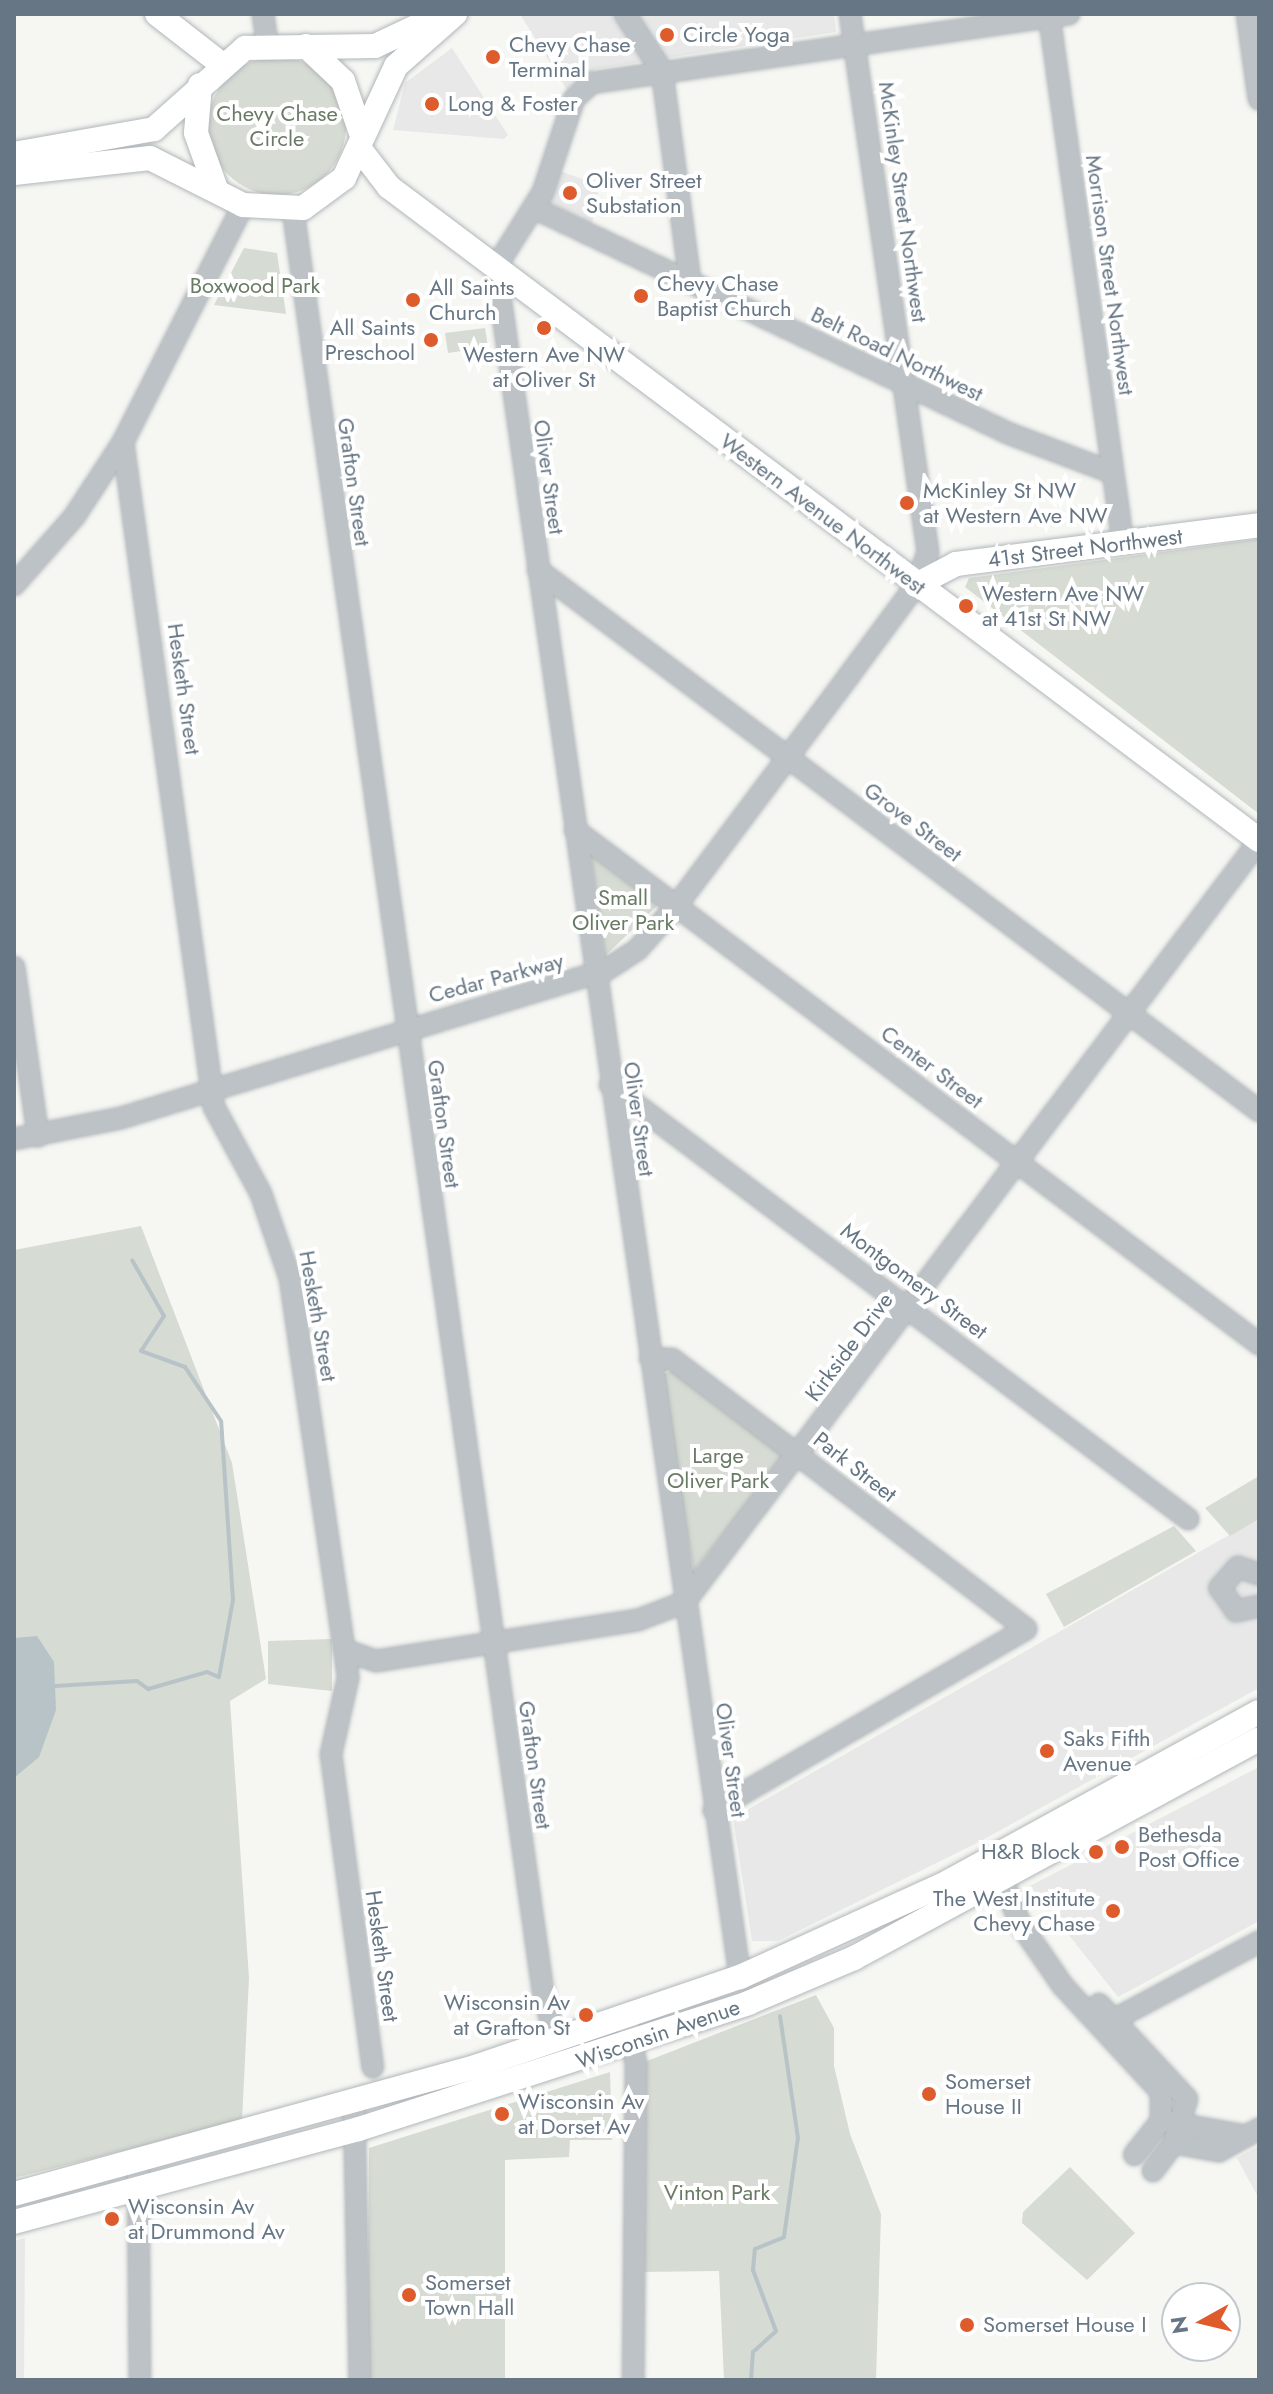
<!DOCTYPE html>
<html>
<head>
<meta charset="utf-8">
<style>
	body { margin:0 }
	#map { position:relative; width:1273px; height:2394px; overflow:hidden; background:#f6f7f3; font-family:Jost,sans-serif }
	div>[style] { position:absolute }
	.built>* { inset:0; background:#e7e8e7 }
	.green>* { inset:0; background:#d6dbd3 }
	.round { border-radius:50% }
	.water>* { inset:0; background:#b8c3c8 }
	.stream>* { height:4px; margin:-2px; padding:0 2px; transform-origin:2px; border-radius:2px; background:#b8c3c8 }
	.roads { filter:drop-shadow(0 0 2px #b1b6ba) drop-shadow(0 0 2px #b1b6ba) }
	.minor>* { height:20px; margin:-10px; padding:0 10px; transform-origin:10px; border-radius:10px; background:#bdc2c6 }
	.major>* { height:24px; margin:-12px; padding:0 12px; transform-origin:12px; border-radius:12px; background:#fff }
	.dots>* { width:22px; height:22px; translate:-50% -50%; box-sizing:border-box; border:4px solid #fff; border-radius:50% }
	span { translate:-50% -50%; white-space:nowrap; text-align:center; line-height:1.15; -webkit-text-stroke:8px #fff; paint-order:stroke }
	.poi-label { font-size:22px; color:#667684 }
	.left { translate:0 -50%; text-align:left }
	.right { translate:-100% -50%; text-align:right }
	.park-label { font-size:22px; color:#697b65 }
	.street-label { font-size:22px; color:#667684 }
	.frame { position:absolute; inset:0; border:16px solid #667684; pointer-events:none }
	.north { position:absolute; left:1161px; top:2282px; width:80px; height:80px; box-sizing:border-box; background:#fff; border:2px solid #c2c8ce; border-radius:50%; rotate:262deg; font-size:22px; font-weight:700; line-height:32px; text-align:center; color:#667684 }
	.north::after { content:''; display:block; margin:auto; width:28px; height:36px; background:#de5b2c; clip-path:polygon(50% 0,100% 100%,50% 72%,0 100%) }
</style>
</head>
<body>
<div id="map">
	<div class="built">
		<i style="clip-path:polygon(520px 14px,834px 14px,836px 32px,595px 69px,567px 90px)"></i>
		<i style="clip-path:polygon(452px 48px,508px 135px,504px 139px,393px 130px,405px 83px)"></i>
		<i style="clip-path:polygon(560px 171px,599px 185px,592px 224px,550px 203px)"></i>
		<i style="clip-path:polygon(1259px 1518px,1259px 1688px,977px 1843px,778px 1941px,752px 1941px,733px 1818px)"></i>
		<i style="clip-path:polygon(1259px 1767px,1259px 1921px,1118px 1997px,1030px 1886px)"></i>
		<i style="clip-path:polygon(1259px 2146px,1259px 2199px,1237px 2158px)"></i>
		<i style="clip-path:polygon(25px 2238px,24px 2380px,14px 2380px,14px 2241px)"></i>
	</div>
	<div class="green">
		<i class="round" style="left:208px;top:57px;width:138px;height:138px"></i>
		<i style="clip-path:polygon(244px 248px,277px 253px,286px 314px,214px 305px)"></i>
		<i style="clip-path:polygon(485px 328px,488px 347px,448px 353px,445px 333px)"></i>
		<i style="clip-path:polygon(1259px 539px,1259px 814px,965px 587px,969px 578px)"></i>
		<i style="clip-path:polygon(591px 855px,658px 905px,605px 956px)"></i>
		<i style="clip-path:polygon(141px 1226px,232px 1463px,266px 1679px,230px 1701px,249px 1978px,242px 2121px,14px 2178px,14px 1250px)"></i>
		<i style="clip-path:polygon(672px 1371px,785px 1456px,694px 1571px,659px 1376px)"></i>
		<i style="clip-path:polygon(1259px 1476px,1259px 1519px,1230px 1536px,1205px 1508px)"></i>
		<i style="clip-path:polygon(1174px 1526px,1196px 1551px,1064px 1627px,1046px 1594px)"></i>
		<i style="clip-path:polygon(332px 1639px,332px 1691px,268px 1684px,268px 1641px)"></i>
		<i style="clip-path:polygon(816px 1995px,834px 2028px,834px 2066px,850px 2134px,881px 2214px,876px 2380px,724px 2380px,719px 2271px,642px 2272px,642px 2063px)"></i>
		<i style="clip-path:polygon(610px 2072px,612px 2140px,570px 2140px,569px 2157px,505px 2160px,505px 2380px,367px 2380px,369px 2148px)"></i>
		<i style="clip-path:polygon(1070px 2167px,1135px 2233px,1087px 2280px,1022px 2223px,1023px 2212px)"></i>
	</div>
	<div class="water">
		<i style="clip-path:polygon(37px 1636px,54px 1662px,56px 1710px,39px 1757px,14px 1778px,14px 1638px)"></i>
	</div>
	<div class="stream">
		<i style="left:55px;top:1686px;width:82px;rotate:-3.5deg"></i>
		<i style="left:137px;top:1681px;width:14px;rotate:36deg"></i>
		<i style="left:148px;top:1689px;width:61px;rotate:-16.1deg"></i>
		<i style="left:207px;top:1672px;width:13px;rotate:23deg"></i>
		<i style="left:219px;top:1677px;width:78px;rotate:-79.7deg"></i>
		<i style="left:233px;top:1600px;width:179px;rotate:-93.8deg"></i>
		<i style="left:221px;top:1421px;width:65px;rotate:-123.7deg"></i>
		<i style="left:185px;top:1367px;width:47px;rotate:-160deg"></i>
		<i style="left:141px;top:1351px;width:42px;rotate:-56.7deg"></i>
		<i style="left:164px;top:1316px;width:64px;rotate:-119.7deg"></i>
		<i style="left:751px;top:2380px;width:28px;rotate:-86deg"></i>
		<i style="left:753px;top:2352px;width:31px;rotate:-42deg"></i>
		<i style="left:776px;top:2331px;width:65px;rotate:-110.7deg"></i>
		<i style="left:753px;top:2270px;width:21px;rotate:-85deg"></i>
		<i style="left:755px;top:2249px;width:31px;rotate:-22deg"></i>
		<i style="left:784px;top:2237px;width:100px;rotate:-82deg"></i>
		<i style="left:798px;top:2138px;width:123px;rotate:-98.4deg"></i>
	</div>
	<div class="roads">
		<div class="minor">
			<i style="left:263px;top:14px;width:28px;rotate:82deg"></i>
			<i style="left:625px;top:14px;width:68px;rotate:57deg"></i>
			<i style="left:662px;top:71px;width:212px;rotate:82.4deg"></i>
			<i style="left:1049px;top:14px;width:534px;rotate:82.04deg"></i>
			<i style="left:1247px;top:14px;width:86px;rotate:82deg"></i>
			<i style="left:534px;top:208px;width:527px;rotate:25.4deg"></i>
			<i style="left:1010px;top:434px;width:110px;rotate:20.7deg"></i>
			<i style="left:293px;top:210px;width:1797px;rotate:82.01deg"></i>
			<i style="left:543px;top:1990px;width:54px;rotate:76deg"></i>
			<i style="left:123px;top:442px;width:671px;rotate:82.21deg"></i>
			<i style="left:214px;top:1107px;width:99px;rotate:61.6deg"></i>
			<i style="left:261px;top:1194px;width:89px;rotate:71deg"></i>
			<i style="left:290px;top:1278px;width:404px;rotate:81.7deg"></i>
			<i style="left:348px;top:1678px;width:78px;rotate:102.6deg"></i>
			<i style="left:331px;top:1754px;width:316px;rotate:82.4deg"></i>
			<i style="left:538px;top:570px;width:901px;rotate:36.88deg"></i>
			<i style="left:14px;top:585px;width:91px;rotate:-48.6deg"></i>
			<i style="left:74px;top:517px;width:90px;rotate:-56.8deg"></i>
			<i style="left:123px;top:442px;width:266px;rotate:-63.1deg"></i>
			<i style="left:575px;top:830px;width:856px;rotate:36.92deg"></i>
			<i style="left:14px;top:967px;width:171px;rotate:81.9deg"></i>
			<i style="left:610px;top:1085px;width:723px;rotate:36.9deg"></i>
			<i style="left:14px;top:1139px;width:109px;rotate:-11.1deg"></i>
			<i style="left:121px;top:1118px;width:507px;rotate:-16.97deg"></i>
			<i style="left:606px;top:970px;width:38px;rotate:-33deg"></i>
			<i style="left:638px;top:949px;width:59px;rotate:-48.4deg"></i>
			<i style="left:677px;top:905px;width:285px;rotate:-53.1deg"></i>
			<i style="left:848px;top:677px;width:114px;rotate:-53.5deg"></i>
			<i style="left:916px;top:585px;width:35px;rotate:-70deg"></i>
			<i style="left:928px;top:552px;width:544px;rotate:-98.25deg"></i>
			<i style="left:650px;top:1358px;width:22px;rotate:3deg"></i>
			<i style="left:672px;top:1359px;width:445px;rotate:37.3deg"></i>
			<i style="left:1026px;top:1629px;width:361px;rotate:149.9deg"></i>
			<i style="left:1259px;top:1574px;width:22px;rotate:-162deg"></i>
			<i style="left:1238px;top:1567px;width:28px;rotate:131deg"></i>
			<i style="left:1220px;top:1588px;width:28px;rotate:55deg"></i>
			<i style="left:1236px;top:1611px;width:24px;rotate:-12deg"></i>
			<i style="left:344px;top:1650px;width:34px;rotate:19deg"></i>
			<i style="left:376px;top:1661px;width:265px;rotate:-8.9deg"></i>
			<i style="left:638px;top:1620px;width:50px;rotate:-21deg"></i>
			<i style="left:685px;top:1602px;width:953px;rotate:-52.97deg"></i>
			<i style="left:997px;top:1868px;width:62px;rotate:67.2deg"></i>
			<i style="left:1021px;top:1925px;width:74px;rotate:55.5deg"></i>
			<i style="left:1063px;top:1986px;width:144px;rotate:47.2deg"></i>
			<i style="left:1161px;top:2092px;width:29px;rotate:90deg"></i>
			<i style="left:1161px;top:2121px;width:43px;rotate:128.5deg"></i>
			<i style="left:740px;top:1977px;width:1727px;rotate:-98.12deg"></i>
			<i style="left:496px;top:267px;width:89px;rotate:-57.9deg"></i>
			<i style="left:543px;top:192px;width:98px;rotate:-71.6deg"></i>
			<i style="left:574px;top:99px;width:23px;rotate:-43deg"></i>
			<i style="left:591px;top:83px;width:483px;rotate:-8.2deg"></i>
			<i style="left:1099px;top:2004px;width:129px;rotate:47.2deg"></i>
			<i style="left:1187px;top:2099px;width:46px;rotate:106.5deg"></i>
			<i style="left:1174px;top:2143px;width:35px;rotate:127deg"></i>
			<i style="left:1104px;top:2025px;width:176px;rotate:-28.2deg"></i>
			<i style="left:628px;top:2026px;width:38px;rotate:78deg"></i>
			<i style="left:636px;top:2063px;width:317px;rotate:90.5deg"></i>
			<i style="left:354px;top:2101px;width:279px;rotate:88.8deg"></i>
			<i style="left:1169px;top:2122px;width:79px;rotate:10.2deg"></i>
			<i style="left:1174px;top:2143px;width:46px;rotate:10.1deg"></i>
			<i style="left:1219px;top:2151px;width:46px;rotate:-28.8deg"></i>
			<i style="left:138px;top:2160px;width:220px;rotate:89.5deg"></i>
		</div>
		<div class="major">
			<i style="left:157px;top:14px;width:80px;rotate:37.9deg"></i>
			<i style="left:306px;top:46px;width:51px;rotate:43.4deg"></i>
			<i style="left:343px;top:81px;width:58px;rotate:70.9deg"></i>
			<i style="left:200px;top:85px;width:48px;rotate:94.8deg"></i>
			<i style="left:196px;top:133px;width:59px;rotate:70.3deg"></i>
			<i style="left:359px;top:148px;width:49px;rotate:52.4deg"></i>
			<i style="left:389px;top:187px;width:1088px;rotate:36.89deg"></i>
			<i style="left:14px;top:154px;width:142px;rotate:-10.1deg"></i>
			<i style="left:154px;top:129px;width:122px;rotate:-41.7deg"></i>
			<i style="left:245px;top:48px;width:130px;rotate:-0.9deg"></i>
			<i style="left:375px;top:46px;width:75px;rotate:-25.2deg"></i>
			<i style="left:14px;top:173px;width:137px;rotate:-6.3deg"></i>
			<i style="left:150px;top:158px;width:104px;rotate:26.8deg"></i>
			<i style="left:243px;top:205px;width:60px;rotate:2.9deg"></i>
			<i style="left:303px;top:208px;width:51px;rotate:-36.2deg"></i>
			<i style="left:344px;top:178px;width:123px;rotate:-65.1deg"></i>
			<i style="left:396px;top:66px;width:79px;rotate:-41.4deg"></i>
			<i style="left:916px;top:585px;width:45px;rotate:-27.7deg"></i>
			<i style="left:956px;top:564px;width:305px;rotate:-7.3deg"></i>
			<i style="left:14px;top:2194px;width:481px;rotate:-15.4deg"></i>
			<i style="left:478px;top:2066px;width:277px;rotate:-18.8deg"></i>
			<i style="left:740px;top:1977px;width:229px;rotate:-24.5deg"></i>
			<i style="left:948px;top:1882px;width:354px;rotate:-28.7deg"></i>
			<i style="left:14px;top:2222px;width:357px;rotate:-15.1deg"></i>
			<i style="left:359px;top:2129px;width:409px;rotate:-17.9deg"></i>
			<i style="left:748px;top:2003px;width:115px;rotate:-23deg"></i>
			<i style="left:854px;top:1958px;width:460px;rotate:-28.4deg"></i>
		</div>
	</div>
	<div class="dots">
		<i style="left:667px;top:35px;background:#de5b2c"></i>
		<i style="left:493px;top:57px;background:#de5b2c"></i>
		<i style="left:432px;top:104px;background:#de5b2c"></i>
		<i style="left:570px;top:193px;background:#de5b2c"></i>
		<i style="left:641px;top:296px;background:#de5b2c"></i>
		<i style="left:413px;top:300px;background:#de5b2c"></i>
		<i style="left:544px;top:328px;background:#de5b2c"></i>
		<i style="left:431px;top:340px;background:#de5b2c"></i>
		<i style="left:907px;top:503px;background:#de5b2c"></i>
		<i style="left:966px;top:606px;background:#de5b2c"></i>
		<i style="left:1047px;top:1751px;background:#de5b2c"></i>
		<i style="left:1122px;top:1847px;background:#de5b2c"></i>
		<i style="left:1096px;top:1852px;background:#de5b2c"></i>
		<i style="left:1113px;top:1911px;background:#de5b2c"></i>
		<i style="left:586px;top:2015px;background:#de5b2c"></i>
		<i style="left:929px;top:2094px;background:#de5b2c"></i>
		<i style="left:502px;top:2114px;background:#de5b2c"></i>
		<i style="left:112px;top:2219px;background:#de5b2c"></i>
		<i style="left:409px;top:2295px;background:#de5b2c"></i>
		<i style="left:967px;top:2325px;background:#de5b2c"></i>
	</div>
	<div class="poi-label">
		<span class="left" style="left:683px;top:35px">Circle Yoga</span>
		<span class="left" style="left:509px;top:57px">Chevy Chase<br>Terminal</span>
		<span class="left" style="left:448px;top:104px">Long &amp; Foster</span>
		<span class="left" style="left:586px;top:193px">Oliver Street<br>Substation</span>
		<span class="left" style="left:657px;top:296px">Chevy Chase<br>Baptist Church</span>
		<span class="left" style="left:429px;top:300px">All Saints<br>Church</span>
		<span class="right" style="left:415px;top:340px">All Saints<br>Preschool</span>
		<span style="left:544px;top:367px">Western Ave NW<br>at Oliver St</span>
		<span class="left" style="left:923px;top:503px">McKinley St NW<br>at Western Ave NW</span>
		<span class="left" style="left:982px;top:606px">Western Ave NW<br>at 41st St NW</span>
		<span class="left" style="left:1063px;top:1751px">Saks Fifth<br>Avenue</span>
		<span class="left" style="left:1138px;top:1847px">Bethesda<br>Post Office</span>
		<span class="right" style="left:1080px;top:1852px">H&amp;R Block</span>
		<span class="right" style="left:1095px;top:1911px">The West Institute<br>Chevy Chase</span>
		<span class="right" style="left:570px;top:2015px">Wisconsin Av<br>at Grafton St</span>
		<span class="left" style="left:945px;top:2094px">Somerset<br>House II</span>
		<span class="left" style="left:518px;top:2114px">Wisconsin Av<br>at Dorset Av</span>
		<span class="left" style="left:128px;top:2219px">Wisconsin Av<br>at Drummond Av</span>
		<span class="left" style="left:425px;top:2295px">Somerset<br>Town Hall</span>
		<span class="left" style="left:983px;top:2325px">Somerset House I</span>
	</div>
	<div class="park-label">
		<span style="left:277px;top:126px">Chevy Chase<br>Circle</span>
		<span style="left:255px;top:286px">Boxwood Park</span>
		<span style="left:623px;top:910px">Small<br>Oliver Park</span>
		<span style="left:718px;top:1468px">Large<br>Oliver Park</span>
		<span style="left:717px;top:2193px">Vinton Park</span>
	</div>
	<div class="street-label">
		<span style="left:903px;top:202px;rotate:82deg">McKinley Street Northwest</span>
		<span style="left:1110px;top:275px;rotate:82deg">Morrison Street Northwest</span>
		<span style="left:897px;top:354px;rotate:26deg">Belt Road Northwest</span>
		<span style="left:549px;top:477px;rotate:82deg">Oliver Street</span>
		<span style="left:354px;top:482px;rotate:82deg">Grafton Street</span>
		<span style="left:823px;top:514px;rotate:37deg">Western Avenue Northwest</span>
		<span style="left:1085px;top:548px;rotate:-7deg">41st Street Northwest</span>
		<span style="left:184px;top:689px;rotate:82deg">Hesketh Street</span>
		<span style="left:913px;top:822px;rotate:37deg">Grove Street</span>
		<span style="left:496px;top:978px;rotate:-15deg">Cedar Parkway</span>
		<span style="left:932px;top:1067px;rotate:37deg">Center Street</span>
		<span style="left:639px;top:1119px;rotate:82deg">Oliver Street</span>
		<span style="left:444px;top:1124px;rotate:82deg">Grafton Street</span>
		<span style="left:914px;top:1281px;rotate:37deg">Montgomery Street</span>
		<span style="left:318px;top:1316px;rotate:80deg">Hesketh Street</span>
		<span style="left:849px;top:1347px;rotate:-53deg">Kirkside Drive</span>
		<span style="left:855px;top:1467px;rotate:38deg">Park Street</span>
		<span style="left:731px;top:1760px;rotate:82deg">Oliver Street</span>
		<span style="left:535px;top:1765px;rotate:82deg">Grafton Street</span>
		<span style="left:382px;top:1956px;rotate:82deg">Hesketh Street</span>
		<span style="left:658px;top:2034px;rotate:-19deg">Wisconsin Avenue</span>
	</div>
	<div class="frame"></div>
	<div class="north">N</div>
</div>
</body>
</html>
